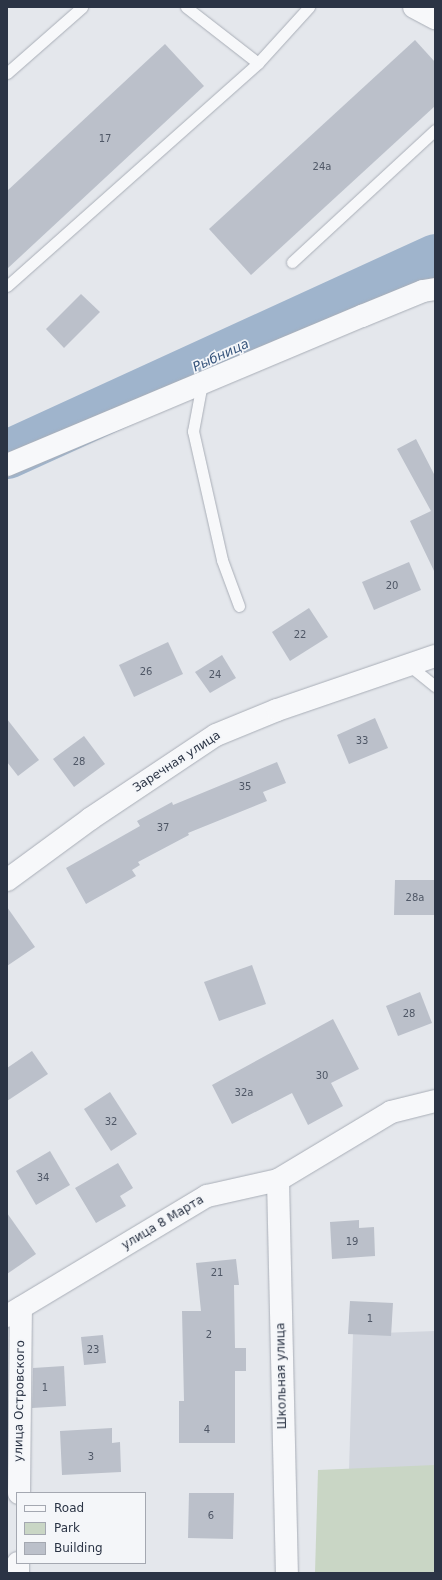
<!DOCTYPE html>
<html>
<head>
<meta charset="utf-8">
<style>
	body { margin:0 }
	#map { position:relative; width:442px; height:1580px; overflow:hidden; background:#e4e7ec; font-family:"DejaVu Sans",sans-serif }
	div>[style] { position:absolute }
	.built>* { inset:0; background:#d2d6de }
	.green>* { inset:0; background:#c9d6c5 }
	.river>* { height:49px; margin:-24.5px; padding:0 24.5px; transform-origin:24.5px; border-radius:24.5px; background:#9fb4cc }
	.building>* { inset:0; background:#bbc0ca }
	.roads { filter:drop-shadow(0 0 1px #a9aeb7) drop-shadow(0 0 1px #a9aeb7) }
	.service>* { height:11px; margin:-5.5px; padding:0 5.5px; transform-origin:5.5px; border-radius:5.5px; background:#f7f8fa }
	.minor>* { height:22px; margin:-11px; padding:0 11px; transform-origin:11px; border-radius:11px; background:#f7f8fa }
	span { translate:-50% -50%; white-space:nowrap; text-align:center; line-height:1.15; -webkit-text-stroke:3.5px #f4f6f9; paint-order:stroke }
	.number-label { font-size:10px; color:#4f5766 }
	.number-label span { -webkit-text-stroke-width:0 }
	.street-label { font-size:12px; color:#2b3445 }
	.water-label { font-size:13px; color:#34527a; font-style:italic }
	.frame { position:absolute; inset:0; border:8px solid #2b3445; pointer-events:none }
	.legend { position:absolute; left:16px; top:1492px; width:130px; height:72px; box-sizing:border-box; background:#f4f6f9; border:1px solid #a4a8b1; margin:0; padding:5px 7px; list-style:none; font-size:12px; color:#2b3445 }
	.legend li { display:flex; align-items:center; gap:8px; height:20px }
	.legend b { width:20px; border:1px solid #a4a8b1 }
</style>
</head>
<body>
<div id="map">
	<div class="built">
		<i style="clip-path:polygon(435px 1331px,435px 1573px,346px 1573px,353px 1334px)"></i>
	</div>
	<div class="green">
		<i style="clip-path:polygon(435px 1465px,435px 1573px,315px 1573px,318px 1470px)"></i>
	</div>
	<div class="river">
		<i style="left:7px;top:454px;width:471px;rotate:-24.6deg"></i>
	</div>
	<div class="building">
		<i style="clip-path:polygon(415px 40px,435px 62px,435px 106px,251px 275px,209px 229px)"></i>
		<i style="clip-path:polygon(165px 44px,204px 86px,7px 269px,7px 191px)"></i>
		<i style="clip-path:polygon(81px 294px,100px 312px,64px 348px,46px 329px)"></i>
		<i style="clip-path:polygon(416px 439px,435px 476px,435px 573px,410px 521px,431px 511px,397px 449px)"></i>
		<i style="clip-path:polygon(409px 562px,421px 590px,374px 610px,362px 582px)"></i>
		<i style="clip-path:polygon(309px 608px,328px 637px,290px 661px,272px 632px)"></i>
		<i style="clip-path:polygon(168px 642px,183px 674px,134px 697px,119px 665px)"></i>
		<i style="clip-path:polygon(222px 655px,236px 678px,210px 693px,195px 672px)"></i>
		<i style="clip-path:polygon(375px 718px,388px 748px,349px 764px,337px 735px)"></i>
		<i style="clip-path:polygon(7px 719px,39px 760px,18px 776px,7px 762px)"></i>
		<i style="clip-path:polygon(84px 736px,105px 764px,74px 787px,53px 759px)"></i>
		<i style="clip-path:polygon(277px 762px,286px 783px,263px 792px,267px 801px,188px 833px,189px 835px,138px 862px,140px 865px,132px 870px,136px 876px,86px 904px,66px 868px,140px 826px,137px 821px,172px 802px,173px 805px)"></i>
		<i style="clip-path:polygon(395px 880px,435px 880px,435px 915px,394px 915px)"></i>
		<i style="clip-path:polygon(7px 907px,35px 947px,7px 966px)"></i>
		<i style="clip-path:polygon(252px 965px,266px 1004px,219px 1021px,204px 982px)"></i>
		<i style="clip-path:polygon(420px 992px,432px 1023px,398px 1036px,386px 1006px)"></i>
		<i style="clip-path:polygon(333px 1019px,359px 1069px,331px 1083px,343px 1106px,308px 1125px,292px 1093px,232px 1124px,212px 1085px)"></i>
		<i style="clip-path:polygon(32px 1051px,48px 1074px,7px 1101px,7px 1068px)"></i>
		<i style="clip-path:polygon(110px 1092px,137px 1134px,111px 1151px,84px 1109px)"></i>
		<i style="clip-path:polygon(50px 1151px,70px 1185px,36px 1205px,16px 1171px)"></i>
		<i style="clip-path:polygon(118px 1163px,133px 1188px,120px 1196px,126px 1206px,96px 1223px,75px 1188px)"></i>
		<i style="clip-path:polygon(7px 1213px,36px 1254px,7px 1274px)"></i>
		<i style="clip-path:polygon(359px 1220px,359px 1228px,374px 1227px,375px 1256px,332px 1259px,330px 1222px)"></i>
		<i style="clip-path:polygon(236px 1259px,239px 1285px,234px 1285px,235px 1348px,246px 1348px,246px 1371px,235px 1371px,235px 1443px,179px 1443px,179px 1401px,184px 1401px,182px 1311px,201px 1311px,196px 1263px)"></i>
		<i style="clip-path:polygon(350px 1301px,393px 1303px,391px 1336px,348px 1334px)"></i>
		<i style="clip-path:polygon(103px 1335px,106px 1363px,84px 1365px,81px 1337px)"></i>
		<i style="clip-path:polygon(64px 1366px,66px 1406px,32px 1408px,33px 1368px)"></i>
		<i style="clip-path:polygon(112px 1428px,112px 1443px,120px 1442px,121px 1472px,62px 1475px,60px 1431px)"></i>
		<i style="clip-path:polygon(189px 1493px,234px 1493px,233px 1539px,188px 1538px)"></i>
	</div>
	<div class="roads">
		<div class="service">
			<i style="left:186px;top:7px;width:91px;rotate:37.9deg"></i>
			<i style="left:7px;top:73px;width:100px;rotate:-41.3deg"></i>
			<i style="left:292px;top:262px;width:195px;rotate:-42.7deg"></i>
			<i style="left:7px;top:286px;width:336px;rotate:-41.6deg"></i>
			<i style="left:258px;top:63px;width:76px;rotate:-47.7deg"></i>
			<i style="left:202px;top:383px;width:49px;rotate:100.6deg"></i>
			<i style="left:193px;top:431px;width:132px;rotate:77.3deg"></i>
			<i style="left:222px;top:560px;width:49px;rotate:69.7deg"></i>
			<i style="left:410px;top:666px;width:32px;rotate:39deg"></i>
		</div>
		<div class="minor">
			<i style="left:414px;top:7px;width:24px;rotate:28deg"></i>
			<i style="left:7px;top:465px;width:385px;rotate:-22.8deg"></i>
			<i style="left:362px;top:316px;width:66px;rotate:-22.3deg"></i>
			<i style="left:423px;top:291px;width:12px;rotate:-9deg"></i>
			<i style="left:7px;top:880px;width:103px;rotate:-36.3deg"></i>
			<i style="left:90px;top:819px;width:151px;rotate:-33.7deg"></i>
			<i style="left:216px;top:735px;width:66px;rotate:-22.3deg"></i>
			<i style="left:277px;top:710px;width:167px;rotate:-18.9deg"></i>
			<i style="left:278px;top:1180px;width:393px;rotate:88.7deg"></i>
			<i style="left:7px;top:1316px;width:233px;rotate:-31deg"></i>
			<i style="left:207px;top:1196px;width:73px;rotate:-12.7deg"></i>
			<i style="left:278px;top:1180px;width:132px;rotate:-31deg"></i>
			<i style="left:391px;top:1112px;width:45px;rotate:-14deg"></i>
			<i style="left:19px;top:1493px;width:185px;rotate:-89.4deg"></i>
			<i style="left:18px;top:1573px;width:10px;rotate:-90deg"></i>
		</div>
	</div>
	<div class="number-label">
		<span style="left:105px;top:139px">17</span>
		<span style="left:322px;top:167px">24а</span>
		<span style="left:392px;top:586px">20</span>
		<span style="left:300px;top:635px">22</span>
		<span style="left:146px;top:672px">26</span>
		<span style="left:215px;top:675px">24</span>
		<span style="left:362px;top:741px">33</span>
		<span style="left:79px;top:762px">28</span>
		<span style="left:245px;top:787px">35</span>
		<span style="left:163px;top:828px">37</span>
		<span style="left:415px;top:898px">28а</span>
		<span style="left:409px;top:1014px">28</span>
		<span style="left:322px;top:1076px">30</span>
		<span style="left:244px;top:1093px">32а</span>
		<span style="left:111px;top:1122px">32</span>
		<span style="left:43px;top:1178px">34</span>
		<span style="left:352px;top:1242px">19</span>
		<span style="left:217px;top:1273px">21</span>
		<span style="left:370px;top:1319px">1</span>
		<span style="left:209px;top:1335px">2</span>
		<span style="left:93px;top:1350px">23</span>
		<span style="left:45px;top:1388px">1</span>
		<span style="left:207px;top:1430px">4</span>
		<span style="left:91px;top:1457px">3</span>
		<span style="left:211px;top:1516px">6</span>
	</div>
	<div class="street-label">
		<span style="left:177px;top:762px;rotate:-33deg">Заречная улица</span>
		<span style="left:163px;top:1223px;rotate:-31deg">улица 8 Марта</span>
		<span style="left:282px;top:1376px;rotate:-91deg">Школьная улица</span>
		<span style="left:20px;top:1401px;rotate:-89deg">улица Островского</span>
	</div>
	<div class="water-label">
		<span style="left:221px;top:356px;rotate:-25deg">Рыбница</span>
	</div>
	<div class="frame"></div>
	<ul class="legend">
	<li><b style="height:5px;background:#f7f8fa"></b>Road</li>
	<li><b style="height:11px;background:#c9d6c5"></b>Park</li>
	<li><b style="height:11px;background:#bbc0ca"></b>Building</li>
	</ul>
</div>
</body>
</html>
